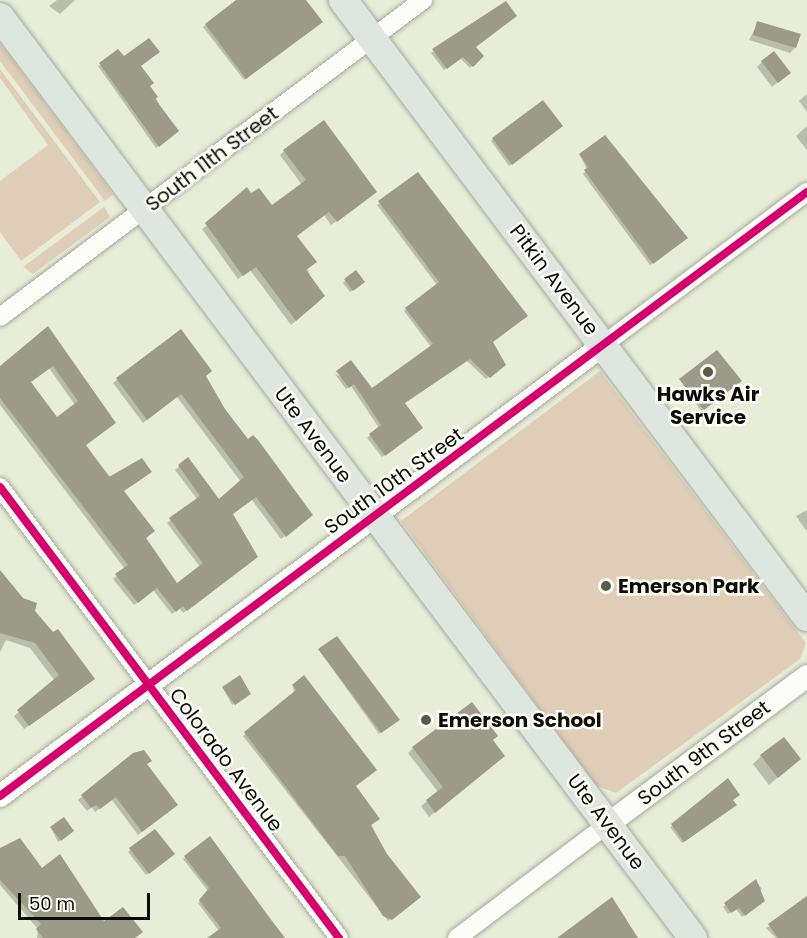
<!DOCTYPE html>
<html>
<head>
<meta charset="utf-8">
<style>
	body { margin:0 }
	#map { position:relative; width:807px; height:938px; overflow:hidden; background:#e8edd8; font-family:Poppins,sans-serif }
	div>[style] { position:absolute }
	.green>* { inset:0; background:#dfcdb8 }
	.shadow>* { inset:0; background:#0003 }
	.building>* { inset:0; background:#9c9a89 }
	.roads { filter:drop-shadow(0 0 2px #a6aa9a) drop-shadow(0 0 2px #a6aa9a) }
	.minor>* { height:18px; margin:-9px; padding:0 9px; transform-origin:9px; border-radius:9px; background:#fcfcf9 }
	.tertiary>* { height:22px; margin:-11px; padding:0 11px; transform-origin:11px; border-radius:11px; background:#fcfcf9 }
	.primary>* { height:28px; margin:-14px; padding:0 14px; transform-origin:14px; border-radius:14px; background:#dfe6df }
	.cycleway>* { height:8px; margin:-4px; padding:0 4px; transform-origin:4px; border-radius:4px; background:#d6006c }
	.dots>* { width:16px; height:16px; translate:-50% -50%; box-sizing:border-box; border:3px solid #fcfef7; border-radius:50% }
	span { translate:-50% -50%; white-space:nowrap; text-align:center; line-height:1.15; -webkit-text-stroke:5px #fcfef7; paint-order:stroke }
	.street-label { font-size:20px; color:#0a0d03 }
	.poi-label { font-size:20px; color:#0a0d03; font-weight:700 }
	.left { translate:0 -50%; text-align:left }
	.scale { position:absolute; left:18px; top:893px; width:132px; height:27px; box-sizing:border-box; border:3px solid #0a0d03; border-top:0; padding-left:8px; font-size:18px; line-height:21px; white-space:nowrap; color:#0a0d03; -webkit-text-stroke:4px #fcfef7; paint-order:stroke }
</style>
</head>
<body>
<div id="map">
	<div class="green">
		<i style="clip-path:polygon(0 43px,113px 194px,105px 201px,0 61px)"></i>
		<i style="clip-path:polygon(0 69px,100px 202px,21px 261px,0 232px,0 181px,48px 145px,0 78px)"></i>
		<i style="clip-path:polygon(104px 207px,110px 217px,33px 274px,23px 267px)"></i>
		<i style="clip-path:polygon(600px 371px,806px 643px,800px 659px,616px 793px,597px 786px,401px 521px)"></i>
	</div>
	<div class="shadow">
		<i style="clip-path:polygon(57px 0,75px 0,60px 14px,49px 6px)"></i>
		<i style="clip-path:polygon(239px 0,304px 0,318px 24px,244px 80px,203px 27px)"></i>
		<i style="clip-path:polygon(506px 3px,474px 47px,482px 56px,470px 68px,460px 58px,444px 70px,431px 53px)"></i>
		<i style="clip-path:polygon(758px 23px,795px 48px,790px 53px,749px 40px)"></i>
		<i style="clip-path:polygon(123px 58px,140px 66px,174px 134px,156px 148px,98px 66px)"></i>
		<i style="clip-path:polygon(762px 62px,789px 73px,772px 87px,757px 67px)"></i>
		<i style="clip-path:polygon(807px 94px,807px 112px,799px 101px)"></i>
		<i style="clip-path:polygon(807px 126px,807px 150px,796px 136px)"></i>
		<i style="clip-path:polygon(559px 128px,509px 166px,491px 141px,493px 139px)"></i>
		<i style="clip-path:polygon(284px 151px,371px 196px,331px 225px,324px 215px,296px 236px,319px 301px,291px 325px,250px 270px,238px 279px,202px 229px,251px 195px,272px 207px,302px 185px,280px 155px)"></i>
		<i style="clip-path:polygon(580px 155px,683px 240px,650px 265px,583px 174px,587px 170px)"></i>
		<i style="clip-path:polygon(418px 174px,502px 367px,486px 379px,467px 361px,403px 404px,418px 430px,382px 457px,367px 438px,379px 428px,351px 386px,346px 389px,335px 374px,372px 390px,431px 347px,404px 311px,437px 285px,377px 205px)"></i>
		<i style="clip-path:polygon(356px 272px,361px 284px,350px 292px,343px 283px)"></i>
		<i style="clip-path:polygon(evenodd,47px 328px,114px 423px,85px 446px,123px 492px,144px 538px,176px 586px,200px 567px,167px 523px,197px 499px,175px 470px,188px 459px,219px 501px,241px 482px,177px 397px,143px 423px,113px 383px,180px 331px,224px 410px,308px 519px,281px 539px,252px 500px,231px 515px,253px 560px,183px 613px,179px 608px,172px 614px,153px 590px,134px 605px,113px 579px,125px 569px,0 405px,0 367px,47px 328px,49px 368px,75px 405px,57px 419px,30px 382px,49px 368px)"></i>
		<i style="clip-path:polygon(680px 380px,737px 383px,701px 411px)"></i>
		<i style="clip-path:polygon(807px 510px,807px 529px,806px 530px,796px 516px)"></i>
		<i style="clip-path:polygon(0 575px,89px 683px,24px 729px,14px 716px,55px 681px,30px 648px,6px 640px,0 652px)"></i>
		<i style="clip-path:polygon(319px 650px,395px 722px,379px 734px)"></i>
		<i style="clip-path:polygon(293px 686px,375px 770px,354px 786px,385px 855px,417px 900px,388px 921px,243px 736px,294px 693px)"></i>
		<i style="clip-path:polygon(223px 688px,249px 694px,232px 705px)"></i>
		<i style="clip-path:polygon(491px 741px,498px 761px,429px 817px,421px 806px,438px 792px,408px 753px,413px 748px)"></i>
		<i style="clip-path:polygon(133px 754px,146px 765px,172px 809px,138px 835px,112px 800px,95px 812px,92px 807px,87px 811px,78px 800px)"></i>
		<i style="clip-path:polygon(761px 756px,799px 759px,769px 785px,753px 764px)"></i>
		<i style="clip-path:polygon(731px 801px,733px 807px,682px 843px,670px 827px)"></i>
		<i style="clip-path:polygon(51px 828px,70px 833px,58px 842px)"></i>
		<i style="clip-path:polygon(155px 831px,171px 856px,146px 875px,128px 852px)"></i>
		<i style="clip-path:polygon(210px 838px,285px 938px,219px 938px,219px 931px,198px 903px,208px 891px,183px 859px)"></i>
		<i style="clip-path:polygon(0 851px,104px 923px,133px 938px,37px 938px,38px 929px,0 885px)"></i>
		<i style="clip-path:polygon(756px 881px,762px 889px,757px 894px,761px 903px,742px 917px,736px 909px,728px 914px,723px 907px)"></i>
		<i style="clip-path:polygon(807px 909px,805px 938px,776px 938px,766px 928px)"></i>
	</div>
	<div class="building">
		<i style="clip-path:polygon(236px 0,306px 0,323px 22px,246px 79px,205px 24px)"></i>
		<i style="clip-path:polygon(506px 1px,517px 16px,476px 47px,484px 56px,473px 67px,463px 57px,447px 69px,432px 49px)"></i>
		<i style="clip-path:polygon(757px 21px,801px 34px,796px 48px,753px 35px)"></i>
		<i style="clip-path:polygon(149px 38px,160px 52px,141px 66px,154px 83px,150px 86px,158px 97px,155px 99px,179px 131px,159px 147px,99px 63px,118px 49px,124px 56px)"></i>
		<i style="clip-path:polygon(774px 51px,791px 73px,778px 83px,761px 61px)"></i>
		<i style="clip-path:polygon(543px 100px,563px 126px,512px 165px,492px 138px)"></i>
		<i style="clip-path:polygon(324px 120px,377px 192px,337px 222px,329px 212px,297px 236px,317px 262px,306px 270px,325px 296px,296px 321px,256px 267px,243px 276px,205px 223px,247px 187px,251px 193px,259px 188px,272px 205px,306px 180px,283px 150px)"></i>
		<i style="clip-path:polygon(605px 135px,688px 238px,653px 264px,584px 170px,588px 167px,579px 154px)"></i>
		<i style="clip-path:polygon(418px 172px,528px 316px,493px 342px,506px 365px,490px 378px,470px 359px,405px 403px,423px 428px,385px 456px,369px 434px,381px 425px,354px 384px,349px 388px,336px 371px,351px 360px,372px 388px,433px 344px,405px 308px,439px 282px,378px 201px)"></i>
		<i style="clip-path:polygon(356px 270px,365px 282px,353px 291px,344px 279px)"></i>
		<i style="clip-path:polygon(evenodd,48px 326px,116px 423px,86px 445px,109px 477px,142px 458px,152px 472px,124px 491px,155px 531px,146px 538px,177px 583px,203px 563px,169px 518px,200px 496px,178px 465px,188px 457px,219px 499px,244px 477px,181px 394px,147px 420px,116px 378px,181px 329px,212px 371px,206px 376px,225px 409px,248px 439px,253px 435px,258px 440px,313px 515px,286px 537px,256px 497px,233px 514px,258px 557px,187px 611px,183px 606px,176px 612px,157px 588px,138px 603px,115px 574px,128px 565px,0 398px,0 366px,48px 326px,53px 366px,78px 401px,57px 417px,31px 382px,53px 366px)"></i>
		<i style="clip-path:polygon(717px 350px,742px 381px,704px 410px,679px 379px)"></i>
		<i style="clip-path:polygon(0 570px,23px 598px,37px 603px,35px 611px,53px 632px,58px 629px,95px 679px,29px 726px,17px 710px,59px 675px,35px 643px,0 633px)"></i>
		<i style="clip-path:polygon(337px 636px,400px 720px,381px 733px,318px 649px)"></i>
		<i style="clip-path:polygon(240px 675px,251px 694px,235px 705px,222px 687px)"></i>
		<i style="clip-path:polygon(304px 675px,377px 770px,356px 786px,380px 819px,371px 825px,387px 854px,421px 897px,392px 920px,383px 916px,345px 856px,338px 856px,244px 732px,296px 690px,292px 685px)"></i>
		<i style="clip-path:polygon(472px 702px,498px 736px,493px 740px,505px 756px,435px 813px,426px 800px,443px 787px,412px 747px)"></i>
		<i style="clip-path:polygon(784px 737px,801px 759px,778px 778px,760px 755px)"></i>
		<i style="clip-path:polygon(144px 750px,152px 761px,147px 764px,178px 805px,142px 832px,116px 797px,100px 809px,96px 805px,91px 808px,81px 795px,133px 753px)"></i>
		<i style="clip-path:polygon(728px 778px,740px 795px,733px 800px,737px 805px,684px 842px,671px 824px)"></i>
		<i style="clip-path:polygon(64px 817px,74px 831px,61px 841px,50px 827px)"></i>
		<i style="clip-path:polygon(155px 829px,175px 854px,149px 874px,129px 848px)"></i>
		<i style="clip-path:polygon(210px 836px,271px 920px,285px 938px,207px 938px,221px 928px,199px 900px,209px 888px,184px 856px)"></i>
		<i style="clip-path:polygon(20px 838px,42px 868px,60px 854px,104px 921px,123px 907px,143px 932px,135px 938px,43px 938px,36px 929px,41px 924px,0 880px,0 848px)"></i>
		<i style="clip-path:polygon(756px 879px,765px 901px,745px 916px,739px 908px,731px 913px,724px 903px)"></i>
		<i style="clip-path:polygon(807px 896px,807px 938px,778px 938px,768px 924px)"></i>
		<i style="clip-path:polygon(612px 897px,638px 938px,557px 938px)"></i>
	</div>
	<div class="roads">
		<div class="minor">
			<i style="left:0;top:317px;width:529px;rotate:-36.85deg"></i>
			<i style="left:603px;top:345px;width:255px;rotate:-36.9deg"></i>
			<i style="left:0;top:487px;width:564px;rotate:53.07deg"></i>
			<i style="left:457px;top:938px;width:189px;rotate:-37.1deg"></i>
		</div>
		<div class="tertiary">
			<i style="left:0;top:796px;width:753px;rotate:-36.79deg"></i>
			<i style="left:608px;top:824px;width:248px;rotate:-36.6deg"></i>
		</div>
		<div class="primary">
			<i style="left:343px;top:0;width:772px;rotate:53.06deg"></i>
			<i style="left:0;top:17px;width:1153px;rotate:53.04deg"></i>
		</div>
	</div>
	<div class="cycleway">
		<i style="left:0;top:487px;width:564px;rotate:53.07deg"></i>
		<i style="left:0;top:796px;width:1008px;rotate:-36.81deg"></i>
	</div>
	<div class="dots">
		<i style="left:708px;top:372px;background:#585b4e"></i>
		<i style="left:606px;top:586px;background:#585b4e"></i>
		<i style="left:426px;top:720px;background:#585b4e"></i>
	</div>
	<div class="street-label">
		<span style="left:212px;top:159px;rotate:-37deg">South 11th Street</span>
		<span style="left:554px;top:280px;rotate:53deg">Pitkin Avenue</span>
		<span style="left:313px;top:435px;rotate:53deg">Ute Avenue</span>
		<span style="left:394px;top:481px;rotate:-36deg">South 10th Street</span>
		<span style="left:704px;top:753px;rotate:-37deg">South 9th Street</span>
		<span style="left:226px;top:760px;rotate:53deg">Colorado Avenue</span>
		<span style="left:606px;top:822px;rotate:53deg">Ute Avenue</span>
	</div>
	<div class="poi-label">
		<span style="left:708px;top:406px">Hawks Air<br>Service</span>
		<span class="left" style="left:618px;top:586px">Emerson Park</span>
		<span class="left" style="left:438px;top:720px">Emerson School</span>
	</div>
	<div class="scale">50 m</div>
</div>
</body>
</html>
